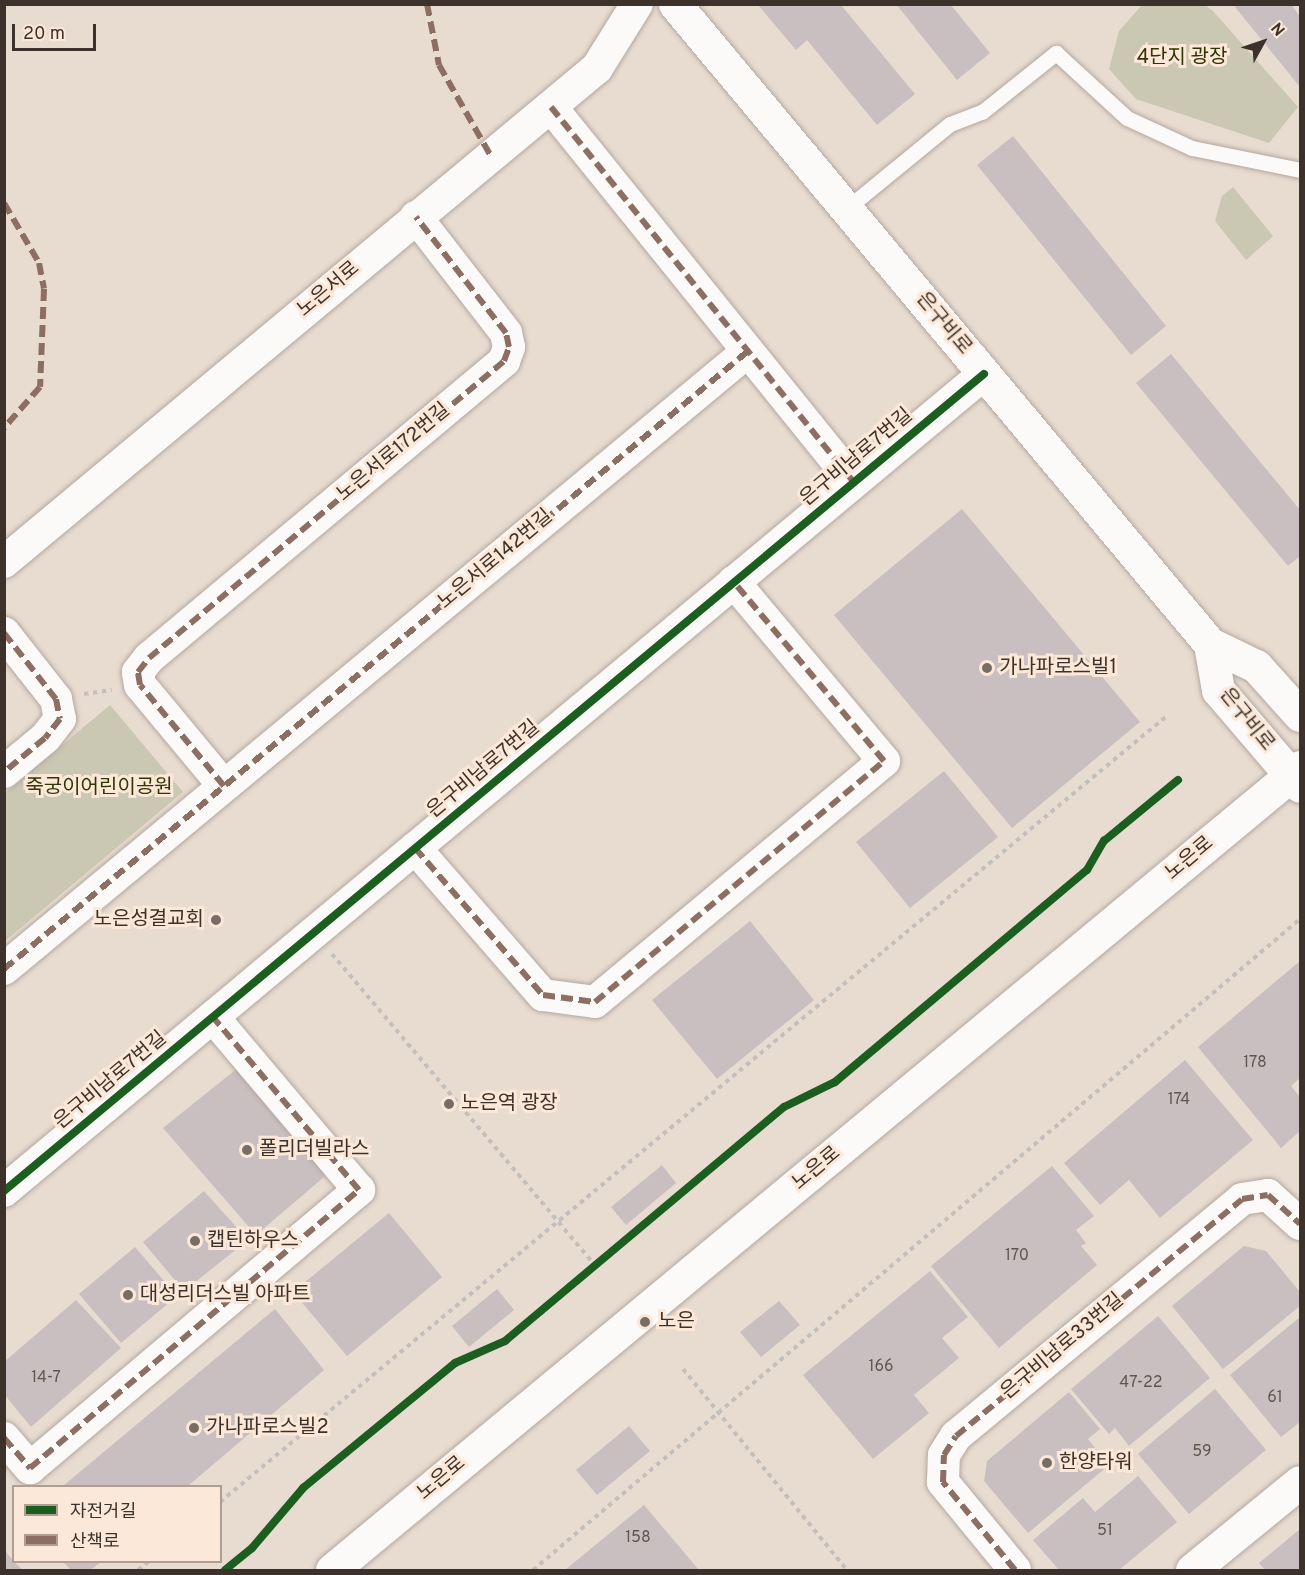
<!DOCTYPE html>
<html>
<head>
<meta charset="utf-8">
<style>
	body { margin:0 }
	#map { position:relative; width:1305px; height:1575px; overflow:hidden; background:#e8dbd0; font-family:Overpass,"Noto Sans KR",sans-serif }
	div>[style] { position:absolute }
	.green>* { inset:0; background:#cac7b2 }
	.building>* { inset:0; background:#cabfc0 }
	.path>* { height:4px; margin-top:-2px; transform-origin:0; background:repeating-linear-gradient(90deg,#c4bfbc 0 4.5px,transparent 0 9px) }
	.roads { filter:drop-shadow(0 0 2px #b3a8a0) drop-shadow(0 0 2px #b3a8a0) }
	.service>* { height:15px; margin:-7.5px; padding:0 7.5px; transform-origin:7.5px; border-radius:7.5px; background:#fcfaf8 }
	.minor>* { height:32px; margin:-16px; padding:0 16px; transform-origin:16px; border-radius:16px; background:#fcfaf8 }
	.tertiary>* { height:33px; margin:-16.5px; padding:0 16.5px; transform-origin:16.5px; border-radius:16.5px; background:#fcfaf8 }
	.secondary>* { height:33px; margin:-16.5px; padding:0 16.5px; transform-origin:16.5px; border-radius:16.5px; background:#fcfaf8 }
	.quiet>* { height:6px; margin-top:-3px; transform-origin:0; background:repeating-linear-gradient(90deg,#8d6e63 0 12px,transparent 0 18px) }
	.cycleway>* { height:8px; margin:-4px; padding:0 4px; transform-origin:4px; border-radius:4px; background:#1b5e20 }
	.dots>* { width:16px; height:16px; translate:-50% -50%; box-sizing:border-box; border:3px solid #fce8d8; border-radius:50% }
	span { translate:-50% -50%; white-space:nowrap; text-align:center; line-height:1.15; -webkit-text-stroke:6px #fce8d8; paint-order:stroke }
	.number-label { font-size:16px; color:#605550 }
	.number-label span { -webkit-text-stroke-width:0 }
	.park-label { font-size:20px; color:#323504 }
	.street-label { font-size:20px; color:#3c322b }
	.poi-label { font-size:20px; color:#3c322b }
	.left { translate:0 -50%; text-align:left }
	.right { translate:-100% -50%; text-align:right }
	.frame { position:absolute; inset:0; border:6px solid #3c322b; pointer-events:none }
	.legend { position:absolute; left:12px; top:1485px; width:210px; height:78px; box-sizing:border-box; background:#fce8d8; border:2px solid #af9f93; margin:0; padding:8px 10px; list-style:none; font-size:18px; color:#3c322b }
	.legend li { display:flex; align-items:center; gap:12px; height:30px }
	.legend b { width:30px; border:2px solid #af9f93 }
	.north { position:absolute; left:1233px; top:12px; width:60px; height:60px; -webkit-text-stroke:4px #fce8d8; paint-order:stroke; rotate:50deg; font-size:16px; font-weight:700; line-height:24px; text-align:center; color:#3c322b }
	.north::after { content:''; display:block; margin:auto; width:21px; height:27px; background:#3c322b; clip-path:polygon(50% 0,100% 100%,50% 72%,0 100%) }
	.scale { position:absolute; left:12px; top:24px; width:84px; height:27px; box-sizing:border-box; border:3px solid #3c322b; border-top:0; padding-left:8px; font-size:18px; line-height:21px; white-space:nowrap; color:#3c322b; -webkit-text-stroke:4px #fce8d8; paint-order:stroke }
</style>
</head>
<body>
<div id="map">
	<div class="green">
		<i style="clip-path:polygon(1142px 5px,1205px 5px,1213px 11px,1298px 107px,1269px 143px,1136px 99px,1109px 69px,1119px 31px)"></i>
		<i style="clip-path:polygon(1233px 187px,1273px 236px,1246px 260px,1215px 221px,1222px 196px)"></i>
		<i style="clip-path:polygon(110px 705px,183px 792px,5px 941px,5px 793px)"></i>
	</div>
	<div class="building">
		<i style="clip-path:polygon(896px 4px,950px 4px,990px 53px,957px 80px)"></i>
		<i style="clip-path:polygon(1239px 4px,1291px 4px,1300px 17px,1300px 87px,1235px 7px)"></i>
		<i style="clip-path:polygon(758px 5px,841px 5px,915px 94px,877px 125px,807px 40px,796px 50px)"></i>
		<i style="clip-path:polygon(1013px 136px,1166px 326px,1131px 355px,977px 165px)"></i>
		<i style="clip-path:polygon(1171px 354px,1300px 510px,1300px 556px,1288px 566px,1136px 383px)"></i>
		<i style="clip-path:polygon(962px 509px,1140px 722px,1012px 828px,834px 615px)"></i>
		<i style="clip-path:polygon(944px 771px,998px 837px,910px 908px,856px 842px)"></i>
		<i style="clip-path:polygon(750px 921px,814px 1000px,717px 1079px,652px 1000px)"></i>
		<i style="clip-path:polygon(1300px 961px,1300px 1078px,1291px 1086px,1300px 1097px,1300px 1131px,1281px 1148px,1198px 1047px)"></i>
		<i style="clip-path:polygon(1185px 1060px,1253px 1140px,1160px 1218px,1129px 1180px,1100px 1205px,1064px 1163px)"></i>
		<i style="clip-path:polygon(239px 1067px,330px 1172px,256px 1235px,163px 1128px)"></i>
		<i style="clip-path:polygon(662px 1165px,676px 1183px,626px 1225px,611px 1207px)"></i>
		<i style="clip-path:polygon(1052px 1166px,1094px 1216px,1076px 1230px,1086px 1243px,1081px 1246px,1097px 1265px,999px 1348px,931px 1266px)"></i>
		<i style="clip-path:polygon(204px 1191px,248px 1240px,184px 1291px,143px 1242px)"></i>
		<i style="clip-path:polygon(389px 1213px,442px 1277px,347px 1356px,293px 1292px)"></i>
		<i style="clip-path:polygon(1244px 1246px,1266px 1251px,1300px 1292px,1300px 1306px,1223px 1369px,1172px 1306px)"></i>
		<i style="clip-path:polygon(135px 1247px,177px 1296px,121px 1343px,79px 1294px)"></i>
		<i style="clip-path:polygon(930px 1271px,968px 1317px,942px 1338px,959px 1358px,914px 1395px,929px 1413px,873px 1459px,803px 1375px)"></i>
		<i style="clip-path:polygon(497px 1289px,514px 1310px,469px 1347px,452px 1326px)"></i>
		<i style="clip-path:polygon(76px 1300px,121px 1348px,31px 1427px,4px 1394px,4px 1362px)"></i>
		<i style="clip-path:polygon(779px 1301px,800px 1325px,761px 1357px,740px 1332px)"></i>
		<i style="clip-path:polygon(275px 1309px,324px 1370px,188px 1486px,63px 1486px)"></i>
		<i style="clip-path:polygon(1158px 1316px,1210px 1378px,1129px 1446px,1115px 1428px,1109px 1434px,1071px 1389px)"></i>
		<i style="clip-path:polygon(1300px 1317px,1300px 1422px,1281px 1437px,1230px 1375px)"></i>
		<i style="clip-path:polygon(1215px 1389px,1266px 1450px,1189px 1514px,1138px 1454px)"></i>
		<i style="clip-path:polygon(1069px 1392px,1100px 1429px,1088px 1439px,1109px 1465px,1028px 1533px,984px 1481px,987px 1461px)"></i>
		<i style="clip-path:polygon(629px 1426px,650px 1451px,597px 1495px,576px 1470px)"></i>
		<i style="clip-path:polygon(1138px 1476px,1177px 1522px,1119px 1570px,1059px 1570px,1033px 1540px,1083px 1498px,1095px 1512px)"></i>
		<i style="clip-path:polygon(644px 1505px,699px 1570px,565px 1570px)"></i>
		<i style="clip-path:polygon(1300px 1529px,1300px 1570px,1265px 1570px,1259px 1563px)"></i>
		<i style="clip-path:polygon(4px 1549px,14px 1562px,23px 1570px,4px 1570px)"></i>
		<i style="clip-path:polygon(63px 1562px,101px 1562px,90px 1570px,71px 1570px)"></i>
	</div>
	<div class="path">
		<i style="left:84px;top:694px;width:28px;rotate:-8deg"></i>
		<i style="left:332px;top:954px;width:407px;rotate:49.8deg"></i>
		<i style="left:683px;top:1369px;width:259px;rotate:50.8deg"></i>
		<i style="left:220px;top:1502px;width:1232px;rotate:-39.7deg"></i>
		<i style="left:138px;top:1570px;width:13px;rotate:-39deg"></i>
		<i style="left:533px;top:1570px;width:1006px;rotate:-40.32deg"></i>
	</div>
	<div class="roads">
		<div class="service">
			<i style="left:846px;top:209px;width:134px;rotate:-39.3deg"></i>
			<i style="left:950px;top:124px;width:34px;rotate:-21deg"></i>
			<i style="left:982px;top:112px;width:95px;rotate:-38.6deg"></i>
			<i style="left:1056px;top:53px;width:96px;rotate:42.5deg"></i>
			<i style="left:1127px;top:118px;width:72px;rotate:24.8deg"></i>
			<i style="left:1192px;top:148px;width:110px;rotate:11.5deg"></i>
		</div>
		<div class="minor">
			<i style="left:551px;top:107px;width:482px;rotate:51.1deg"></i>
			<i style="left:4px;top:562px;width:772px;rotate:-39.8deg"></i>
			<i style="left:597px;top:68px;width:75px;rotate:-58deg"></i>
			<i style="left:4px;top:633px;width:84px;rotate:51.8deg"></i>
			<i style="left:56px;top:699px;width:20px;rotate:79deg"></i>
			<i style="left:60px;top:719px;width:24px;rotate:128deg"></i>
			<i style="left:45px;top:738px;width:53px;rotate:140.3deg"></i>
			<i style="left:224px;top:786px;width:131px;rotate:-129.7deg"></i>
			<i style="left:140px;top:685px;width:13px;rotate:-99deg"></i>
			<i style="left:138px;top:672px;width:18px;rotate:-52deg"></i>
			<i style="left:149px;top:658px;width:463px;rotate:-39.9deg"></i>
			<i style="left:504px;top:361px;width:15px;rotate:-70deg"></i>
			<i style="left:509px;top:347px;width:14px;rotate:-102deg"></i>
			<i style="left:506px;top:333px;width:147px;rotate:-127.8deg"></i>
			<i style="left:415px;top:848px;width:195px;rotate:49deg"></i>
			<i style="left:543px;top:995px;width:52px;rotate:7.7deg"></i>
			<i style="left:595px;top:1002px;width:376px;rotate:-39.8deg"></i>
			<i style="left:884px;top:761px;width:234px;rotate:-130deg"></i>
			<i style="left:4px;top:969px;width:966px;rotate:-39.71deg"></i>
			<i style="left:4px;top:1191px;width:1276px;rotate:-39.82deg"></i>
			<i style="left:4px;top:1438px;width:40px;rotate:49deg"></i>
			<i style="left:30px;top:1468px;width:431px;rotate:-40.2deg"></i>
			<i style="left:359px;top:1190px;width:226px;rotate:-130.2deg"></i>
			<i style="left:1015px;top:1570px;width:114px;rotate:-129.3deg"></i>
			<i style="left:943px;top:1482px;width:27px;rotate:-88deg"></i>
			<i style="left:944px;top:1455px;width:22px;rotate:-58deg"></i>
			<i style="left:956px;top:1436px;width:371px;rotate:-39.6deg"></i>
			<i style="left:1242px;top:1199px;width:26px;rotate:-9deg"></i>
			<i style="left:1268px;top:1195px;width:43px;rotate:42.2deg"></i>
		</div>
		<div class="tertiary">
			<i style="left:675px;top:4px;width:834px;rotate:50.11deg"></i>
			<i style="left:1210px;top:644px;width:51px;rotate:25.6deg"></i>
			<i style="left:1256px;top:666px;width:66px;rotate:48.1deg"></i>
			<i style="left:1210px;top:644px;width:47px;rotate:80.1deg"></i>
			<i style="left:1218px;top:690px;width:126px;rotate:49.5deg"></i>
			<i style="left:332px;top:1570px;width:1246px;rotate:-39.66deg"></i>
			<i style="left:1192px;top:1570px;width:139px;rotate:-39.2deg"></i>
		</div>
		<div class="secondary">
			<i style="left:1291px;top:775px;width:12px;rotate:-42deg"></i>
		</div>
	</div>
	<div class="quiet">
		<i style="left:427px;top:4px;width:62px;rotate:78.9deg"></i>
		<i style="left:439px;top:65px;width:105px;rotate:60.3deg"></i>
		<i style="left:551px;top:107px;width:482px;rotate:51.1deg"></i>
		<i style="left:4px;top:203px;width:69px;rotate:59.7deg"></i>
		<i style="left:39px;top:263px;width:26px;rotate:79deg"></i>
		<i style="left:44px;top:289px;width:98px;rotate:92.3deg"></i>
		<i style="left:40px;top:387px;width:55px;rotate:131.3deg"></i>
		<i style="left:4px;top:633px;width:84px;rotate:51.8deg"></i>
		<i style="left:56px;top:699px;width:20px;rotate:79deg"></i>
		<i style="left:60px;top:719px;width:24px;rotate:128deg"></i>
		<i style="left:45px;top:738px;width:53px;rotate:140.3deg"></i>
		<i style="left:224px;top:786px;width:131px;rotate:-129.7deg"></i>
		<i style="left:140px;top:685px;width:13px;rotate:-99deg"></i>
		<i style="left:138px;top:672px;width:18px;rotate:-52deg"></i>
		<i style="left:149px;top:658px;width:463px;rotate:-39.9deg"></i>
		<i style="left:504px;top:361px;width:15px;rotate:-70deg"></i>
		<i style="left:509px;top:347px;width:14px;rotate:-102deg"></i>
		<i style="left:506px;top:333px;width:147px;rotate:-127.8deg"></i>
		<i style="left:415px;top:848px;width:195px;rotate:49deg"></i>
		<i style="left:543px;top:995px;width:52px;rotate:7.7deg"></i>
		<i style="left:595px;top:1002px;width:376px;rotate:-39.8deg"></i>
		<i style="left:884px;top:761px;width:234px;rotate:-130deg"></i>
		<i style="left:4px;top:969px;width:966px;rotate:-39.71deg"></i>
		<i style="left:4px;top:1438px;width:40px;rotate:49deg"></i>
		<i style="left:30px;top:1468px;width:431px;rotate:-40.2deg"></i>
		<i style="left:359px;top:1190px;width:226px;rotate:-130.2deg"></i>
		<i style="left:1015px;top:1570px;width:114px;rotate:-129.3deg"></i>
		<i style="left:943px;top:1482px;width:27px;rotate:-88deg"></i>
		<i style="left:944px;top:1455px;width:22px;rotate:-58deg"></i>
		<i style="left:956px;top:1436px;width:371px;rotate:-39.6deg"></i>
		<i style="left:1242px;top:1199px;width:26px;rotate:-9deg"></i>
		<i style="left:1268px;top:1195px;width:43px;rotate:42.2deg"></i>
	</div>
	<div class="cycleway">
		<i style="left:4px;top:1191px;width:1276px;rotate:-39.82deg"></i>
		<i style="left:225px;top:1570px;width:35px;rotate:-39deg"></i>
		<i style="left:252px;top:1548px;width:79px;rotate:-49.6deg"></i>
		<i style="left:303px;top:1488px;width:197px;rotate:-39.4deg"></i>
		<i style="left:455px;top:1363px;width:55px;rotate:-23.7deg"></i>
		<i style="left:505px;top:1341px;width:364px;rotate:-40deg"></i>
		<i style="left:784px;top:1107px;width:57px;rotate:-26.1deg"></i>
		<i style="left:835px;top:1082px;width:329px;rotate:-40.1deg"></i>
		<i style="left:1087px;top:870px;width:34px;rotate:-60deg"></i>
		<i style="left:1104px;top:841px;width:96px;rotate:-39.5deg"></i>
	</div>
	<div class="dots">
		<i style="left:987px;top:668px;background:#786d65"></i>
		<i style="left:216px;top:920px;background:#786d65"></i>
		<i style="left:449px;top:1104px;background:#786d65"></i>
		<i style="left:247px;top:1150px;background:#786d65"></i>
		<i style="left:195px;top:1241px;background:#786d65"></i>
		<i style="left:128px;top:1295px;background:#786d65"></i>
		<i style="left:645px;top:1322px;background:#786d65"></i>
		<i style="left:194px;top:1428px;background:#786d65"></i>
		<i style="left:1047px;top:1463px;background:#786d65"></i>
	</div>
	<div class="number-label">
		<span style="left:1255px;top:1063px">178</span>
		<span style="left:1179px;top:1100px">174</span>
		<span style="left:1017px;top:1256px">170</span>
		<span style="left:881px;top:1367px">166</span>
		<span style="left:46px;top:1378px">14-7</span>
		<span style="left:1141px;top:1383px">47-22</span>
		<span style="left:1275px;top:1398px">61</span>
		<span style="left:1202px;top:1452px">59</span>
		<span style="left:1105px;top:1531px">51</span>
		<span style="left:638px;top:1538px">158</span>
	</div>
	<div class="park-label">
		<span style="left:1182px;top:58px">4단지 광장</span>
		<span style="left:99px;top:788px">죽궁이어린이공원</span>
	</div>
	<div class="street-label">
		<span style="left:329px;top:290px;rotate:-40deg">노은서로</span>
		<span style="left:943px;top:324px;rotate:50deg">은구비로</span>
		<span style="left:394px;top:453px;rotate:-40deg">노은서로172번길</span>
		<span style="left:857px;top:458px;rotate:-40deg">은구비남로7번길</span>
		<span style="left:496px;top:560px;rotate:-40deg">노은서로142번길</span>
		<span style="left:1246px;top:720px;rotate:51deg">은구비로</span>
		<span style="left:484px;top:770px;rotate:-40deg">은구비남로7번길</span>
		<span style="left:1190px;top:859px;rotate:-40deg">노은로</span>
		<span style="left:111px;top:1081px;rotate:-40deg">은구비남로7번길</span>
		<span style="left:817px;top:1169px;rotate:-40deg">노은로</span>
		<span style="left:1063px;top:1347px;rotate:-40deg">은구비남로33번길</span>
		<span style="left:442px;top:1479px;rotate:-40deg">노은로</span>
	</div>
	<div class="poi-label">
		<span class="left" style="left:999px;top:668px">가나파로스빌1</span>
		<span class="right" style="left:204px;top:920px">노은성결교회</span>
		<span class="left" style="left:461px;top:1104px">노은역 광장</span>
		<span class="left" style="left:259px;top:1150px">폴리더빌라스</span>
		<span class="left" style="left:207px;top:1241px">캡틴하우스</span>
		<span class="left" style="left:140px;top:1295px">대성리더스빌 아파트</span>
		<span class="left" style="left:658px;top:1322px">노은</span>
		<span class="left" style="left:206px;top:1428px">가나파로스빌2</span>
		<span class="left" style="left:1059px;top:1463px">한양타워</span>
	</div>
	<div class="frame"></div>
	<ul class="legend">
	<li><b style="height:8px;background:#1b5e20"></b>자전거길</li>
	<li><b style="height:8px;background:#8d6e63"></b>산책로</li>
	</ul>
	<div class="north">N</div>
	<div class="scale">20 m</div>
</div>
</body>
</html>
